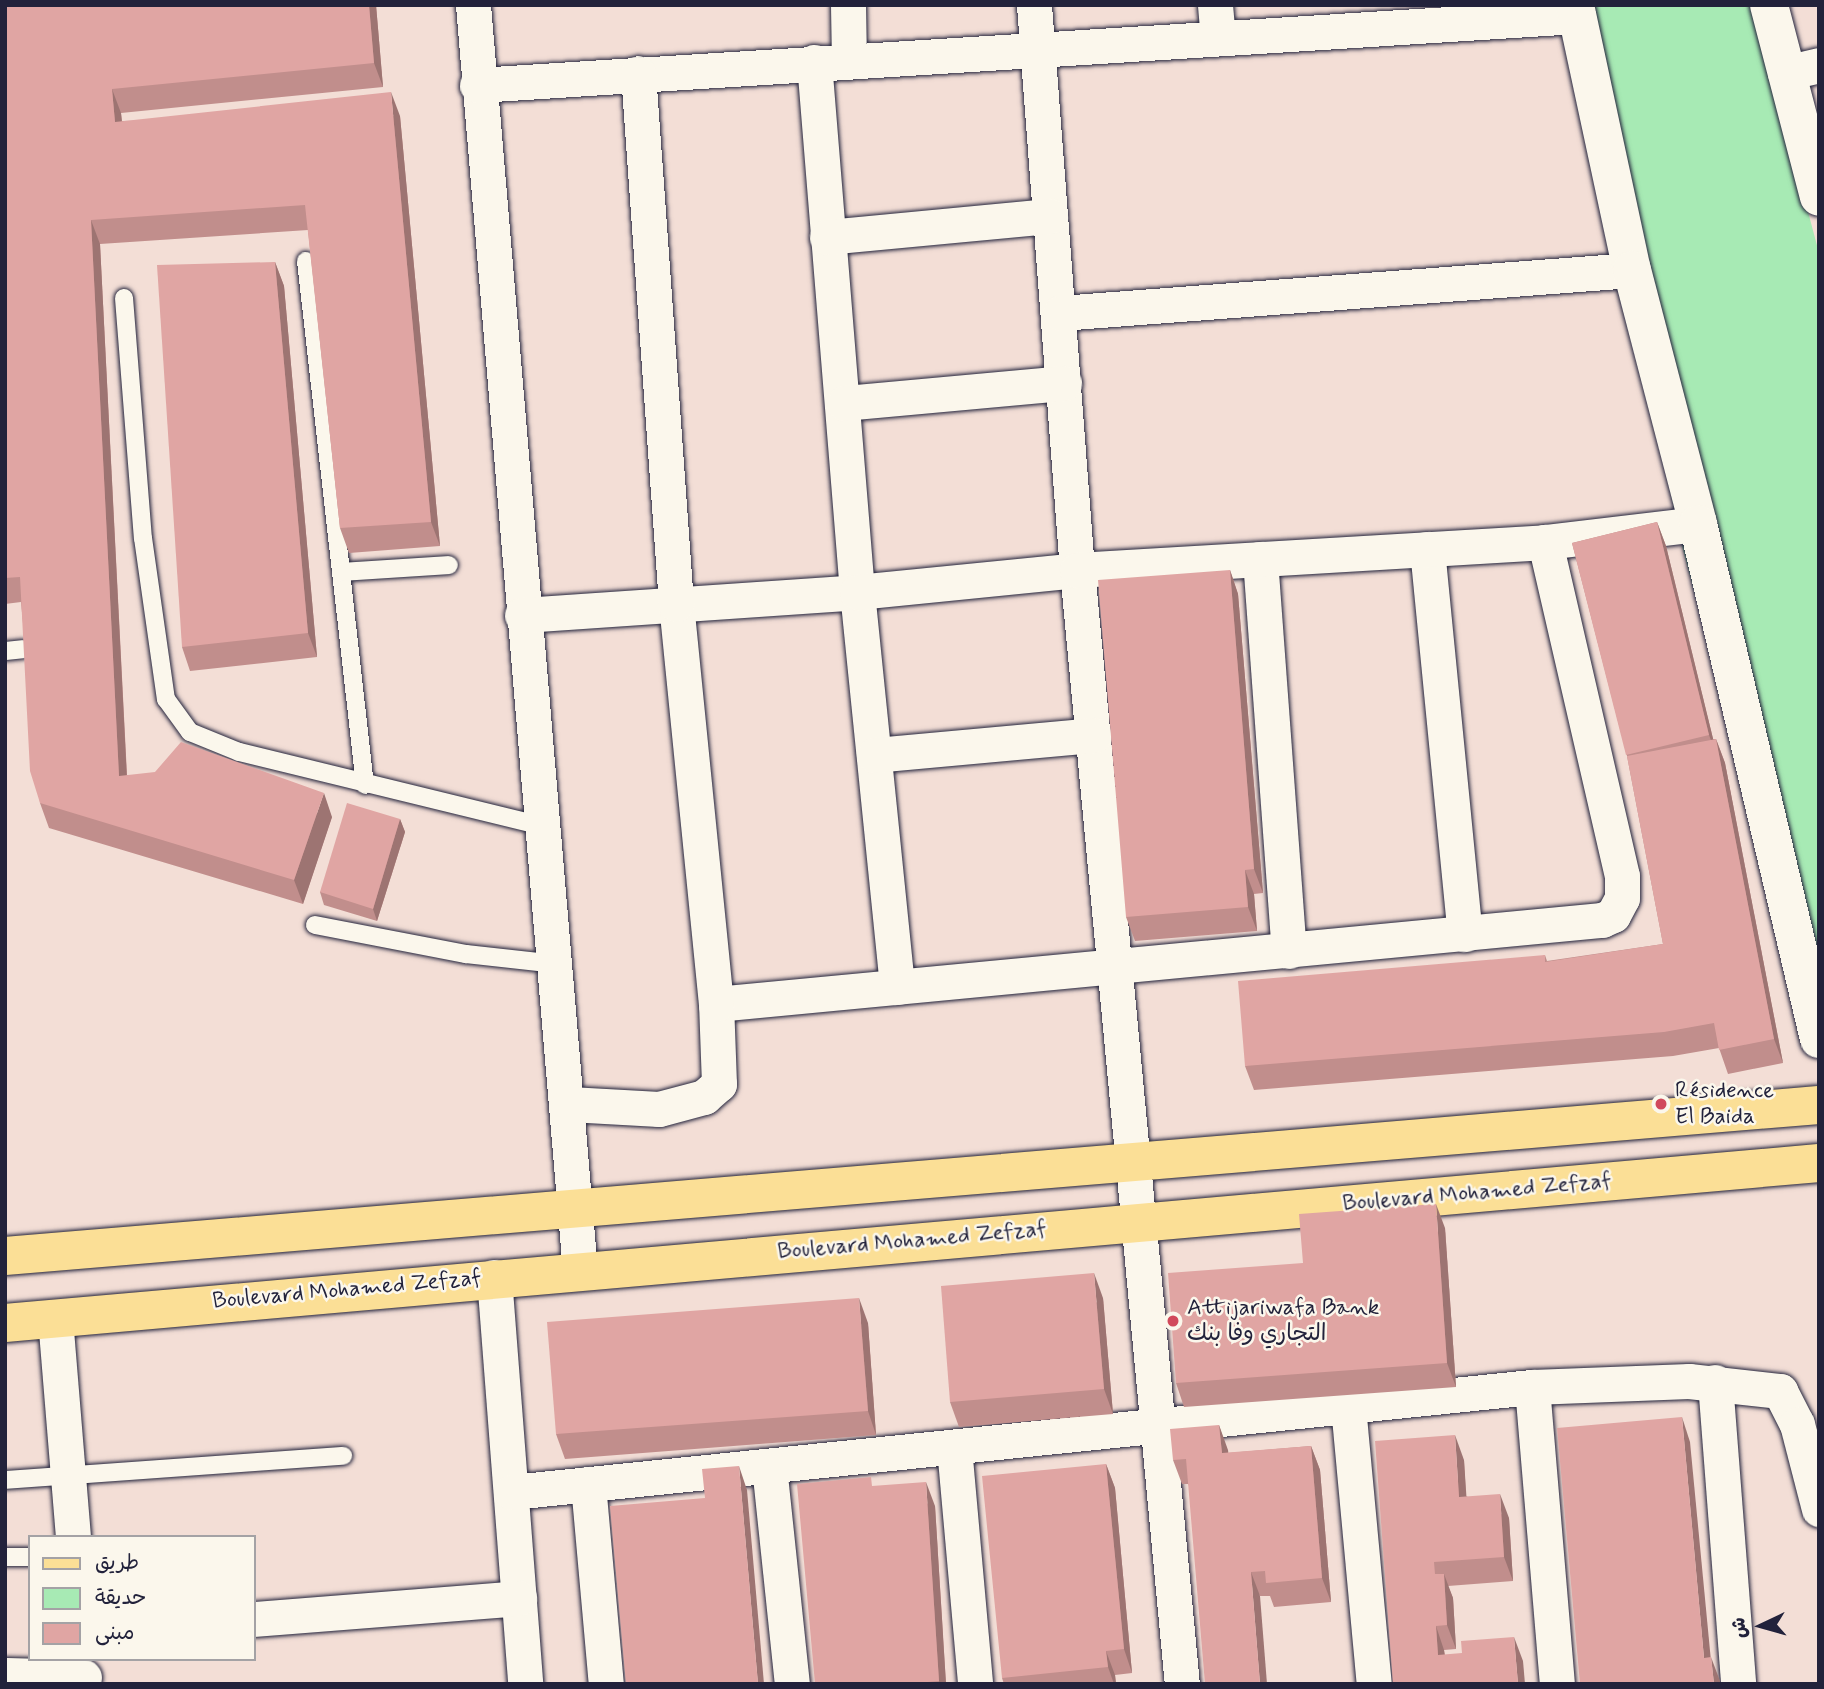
<!DOCTYPE html>
<html>
<head>
<meta charset="utf-8">
<style>
	body { margin:0 }
	#map { position:relative; width:1824px; height:1689px; overflow:hidden; background:#f3ded6; font-family:Mynerve,"Playpen Sans Arabic",sans-serif }
	div>[style] { position:absolute }
	.green>* { inset:0; background:#a7eab4 }
	.roads { filter:drop-shadow(0 0 2px #22223b) drop-shadow(0 0 2px #22223b) }
	.lane>* { height:18px; margin:-9px; padding:0 9px; transform-origin:9px; border-radius:9px; background:#fbf7ec }
	.street>* { height:35px; margin:-17.5px; padding:0 17.5px; transform-origin:17.5px; border-radius:17.5px; background:#fbf7ec }
	.secondary>* { height:38px; margin:-19px; padding:0 19px; transform-origin:19px; border-radius:19px; background:#fbf7ec }
	.primary>* { height:38px; margin:-19px; padding:0 19px; transform-origin:19px; border-radius:19px; background:#fbdf96 }
	.wall>* { inset:0; background:#c18e8c }
	.shaded-wall>* { inset:0; background:#9d7472 }
	.building>* { inset:0; background:#e0a5a3 }
	.dots>* { width:19px; height:19px; translate:-50% -50%; box-sizing:border-box; border:4px solid #fbf7ec; border-radius:50% }
	span { translate:-50% -50%; white-space:nowrap; text-align:center; line-height:1.15; -webkit-text-stroke:5px #fbf7ec; paint-order:stroke }
	.poi-label { font-size:23px; color:#22223b }
	.left { translate:0 -50%; text-align:left }
	.street-label { font-size:23px; color:#22223b }
	.frame { position:absolute; inset:0; border:7px solid #22223b; pointer-events:none }
	.legend { position:absolute; left:28px; top:1535px; width:228px; height:126px; box-sizing:border-box; background:#fbf7ec; border:2px solid #a4a2a5; margin:0; padding:9px 12px; list-style:none; font-size:21px; color:#22223b }
	.legend li { display:flex; align-items:center; gap:14px; height:35px }
	.legend b { width:35px; border:2px solid #a4a2a5 }
	.north { position:absolute; left:1726px; top:1591px; width:70px; height:70px; -webkit-text-stroke:5px #fbf7ec; paint-order:stroke; rotate:265deg; font-size:19px; font-weight:700; line-height:28px; text-align:center; color:#22223b }
	.north::after { content:''; display:block; margin:auto; width:24px; height:32px; background:#22223b; clip-path:polygon(50% 0,100% 100%,50% 72%,0 100%) }
</style>
</head>
<body>
<div id="map">
	<div class="green">
		<i style="clip-path:polygon(1564px 5px,1753px 5px,1819px 253px,1819px 1055px,1683px 550px)"></i>
	</div>
	<div class="roads">
		<div class="lane">
			<i style="left:306px;top:261px;width:527px;rotate:83.58deg"></i>
			<i style="left:124px;top:298px;width:241px;rotate:85.5deg"></i>
			<i style="left:143px;top:538px;width:163px;rotate:81.9deg"></i>
			<i style="left:166px;top:699px;width:41px;rotate:54deg"></i>
			<i style="left:190px;top:732px;width:53px;rotate:22.2deg"></i>
			<i style="left:239px;top:752px;width:316px;rotate:13.7deg"></i>
			<i style="left:342px;top:572px;width:107px;rotate:-3.7deg"></i>
			<i style="left:5px;top:651px;width:18px;rotate:-6deg"></i>
			<i style="left:315px;top:925px;width:154px;rotate:10.9deg"></i>
			<i style="left:466px;top:954px;width:91px;rotate:6.3deg"></i>
			<i style="left:5px;top:1480px;width:339px;rotate:-4.1deg"></i>
			<i style="left:5px;top:1557px;width:25px"></i>
		</div>
		<div class="street">
			<i style="left:473px;top:5px;width:1270px;rotate:85.17deg"></i>
			<i style="left:848px;top:5px;width:55px;rotate:89deg"></i>
			<i style="left:1034px;top:5px;width:567px;rotate:85.65deg"></i>
			<i style="left:1077px;top:570px;width:1119px;rotate:84.62deg"></i>
			<i style="left:1215px;top:5px;width:32px;rotate:85deg"></i>
			<i style="left:814px;top:62px;width:532px;rotate:85.36deg"></i>
			<i style="left:857px;top:592px;width:397px;rotate:84.2deg"></i>
			<i style="left:1785px;top:73px;width:35px;rotate:-13deg"></i>
			<i style="left:477px;top:85px;width:1103px;rotate:-3.59deg"></i>
			<i style="left:827px;top:237px;width:224px;rotate:-5.4deg"></i>
			<i style="left:1060px;top:313px;width:574px;rotate:-4.3deg"></i>
			<i style="left:844px;top:403px;width:221px;rotate:-5.2deg"></i>
			<i style="left:1427px;top:549px;width:387px;rotate:84.4deg"></i>
			<i style="left:1260px;top:559px;width:393px;rotate:85.8deg"></i>
			<i style="left:522px;top:615px;width:336px;rotate:-3.9deg"></i>
			<i style="left:857px;top:592px;width:221px;rotate:-5.7deg"></i>
			<i style="left:1077px;top:570px;width:469px;rotate:-3.4deg"></i>
			<i style="left:1545px;top:542px;width:154px;rotate:-6.7deg"></i>
			<i style="left:874px;top:755px;width:221px;rotate:-5.2deg"></i>
			<i style="left:716px;top:1004px;width:890px;rotate:-5.42deg"></i>
			<i style="left:1602px;top:920px;width:12px;rotate:-24deg"></i>
			<i style="left:1613px;top:915px;width:19px;rotate:-62deg"></i>
			<i style="left:1622px;top:898px;width:22px;rotate:-90deg"></i>
			<i style="left:1622px;top:876px;width:343px;rotate:-103deg"></i>
			<i style="left:569px;top:1104px;width:90px;rotate:3.2deg"></i>
			<i style="left:659px;top:1109px;width:47px;rotate:-14.9deg"></i>
			<i style="left:704px;top:1097px;width:20px;rotate:-41deg"></i>
			<i style="left:719px;top:1084px;width:80px;rotate:-92.1deg"></i>
			<i style="left:716px;top:1004px;width:402px;rotate:-95.7deg"></i>
			<i style="left:676px;top:604px;width:532px;rotate:-94.09deg"></i>
			<i style="left:494px;top:1277px;width:408px;rotate:85.6deg"></i>
			<i style="left:55px;top:1318px;width:220px;rotate:85.3deg"></i>
			<i style="left:1715px;top:1382px;width:303px;rotate:85.6deg"></i>
			<i style="left:1532px;top:1387px;width:298px;rotate:85.2deg"></i>
			<i style="left:1348px;top:1406px;width:279px;rotate:84.7deg"></i>
			<i style="left:954px;top:1447px;width:238px;rotate:84.9deg"></i>
			<i style="left:769px;top:1466px;width:219px;rotate:84deg"></i>
			<i style="left:588px;top:1484px;width:201px;rotate:84.9deg"></i>
			<i style="left:512px;top:1492px;width:1025px;rotate:-5.88deg"></i>
			<i style="left:1532px;top:1387px;width:157px;rotate:-2.2deg"></i>
			<i style="left:1689px;top:1381px;width:92px;rotate:6.3deg"></i>
			<i style="left:1780px;top:1391px;width:37px;rotate:63deg"></i>
			<i style="left:1797px;top:1424px;width:88px;rotate:75.5deg"></i>
			<i style="left:254px;top:1619px;width:266px;rotate:-4.5deg"></i>
			<i style="left:5px;top:1675px;width:79px;rotate:1.5deg"></i>
		</div>
		<div class="secondary">
			<i style="left:1575px;top:5px;width:271px;rotate:77.9deg"></i>
			<i style="left:1632px;top:270px;width:262px;rotate:75.4deg"></i>
			<i style="left:1698px;top:524px;width:529px;rotate:76.78deg"></i>
			<i style="left:1769px;top:5px;width:198px;rotate:75.4deg"></i>
		</div>
		<div class="primary">
			<i style="left:5px;top:1256px;width:1820px;rotate:-4.76deg"></i>
			<i style="left:5px;top:1323px;width:1821px;rotate:-5.04deg"></i>
		</div>
	</div>
	<div class="wall">
		<i style="clip-path:polygon(5px 5px,376px 5px,383px 87px,121px 113px,122px 121px,400px 116px,440px 546px,349px 553px,340px 528px,308px 230px,100px 244px,127px 775px,332px 817px,303px 904px,49px 828px,40px 803px,21px 602px,5px 604px)"></i>
		<i style="clip-path:polygon(275px 262px,284px 286px,317px 657px,190px 671px,182px 647px)"></i>
		<i style="clip-path:polygon(1657px 522px,1666px 546px,1713px 739px,1716px 739px,1725px 763px,1783px 1063px,1728px 1074px,1719px 1048px,1673px 1056px,1254px 1090px,1245px 1066px,1545px 955px,1547px 961px,1663px 944px,1627px 756px,1572px 543px)"></i>
		<i style="clip-path:polygon(1230px 570px,1238px 594px,1263px 893px,1254px 894px,1257px 931px,1135px 941px,1126px 917px)"></i>
		<i style="clip-path:polygon(400px 819px,405px 832px,377px 921px,324px 905px,320px 892px)"></i>
		<i style="clip-path:polygon(1445px 1228px,1456px 1387px,1184px 1407px,1176px 1383px)"></i>
		<i style="clip-path:polygon(1103px 1298px,1113px 1414px,959px 1427px,950px 1402px)"></i>
		<i style="clip-path:polygon(868px 1323px,876px 1435px,565px 1459px,556px 1434px)"></i>
		<i style="clip-path:polygon(1219px 1425px,1228px 1453px,1311px 1446px,1320px 1470px,1331px 1602px,1274px 1607px,1270px 1596px,1260px 1596px,1188px 1484px,1182px 1484px,1173px 1460px)"></i>
		<i style="clip-path:polygon(1464px 1460px,1466px 1496px,1509px 1518px,1513px 1581px,1448px 1586px,1453px 1598px,1456px 1649px,1444px 1650px,1445px 1655px,1523px 1661px,1393px 1684px)"></i>
		<i style="clip-path:polygon(1106px 1464px,1115px 1488px,1132px 1673px,1115px 1675px,1116px 1684px,1004px 1684px,1002px 1678px)"></i>
		<i style="clip-path:polygon(874px 1486px,935px 1506px,946px 1684px,815px 1684px)"></i>
	</div>
	<div class="shaded-wall">
		<i style="clip-path:polygon(369px 5px,376px 5px,383px 87px,374px 63px)"></i>
		<i style="clip-path:polygon(112px 89px,121px 113px,124px 146px,115px 122px)"></i>
		<i style="clip-path:polygon(391px 92px,400px 116px,440px 546px,431px 522px)"></i>
		<i style="clip-path:polygon(91px 220px,100px 244px,128px 800px,119px 776px)"></i>
		<i style="clip-path:polygon(275px 262px,284px 286px,317px 657px,308px 633px)"></i>
		<i style="clip-path:polygon(1657px 522px,1666px 546px,1718px 759px,1709px 735px)"></i>
		<i style="clip-path:polygon(1230px 570px,1238px 594px,1263px 893px,1254px 869px)"></i>
		<i style="clip-path:polygon(1716px 739px,1725px 763px,1783px 1063px,1774px 1039px)"></i>
		<i style="clip-path:polygon(324px 793px,332px 817px,303px 904px,294px 880px)"></i>
		<i style="clip-path:polygon(400px 819px,405px 832px,377px 921px,373px 909px)"></i>
		<i style="clip-path:polygon(1245px 870px,1254px 894px,1257px 931px,1248px 907px)"></i>
		<i style="clip-path:polygon(1436px 1204px,1445px 1228px,1456px 1387px,1447px 1363px)"></i>
		<i style="clip-path:polygon(1094px 1273px,1103px 1298px,1113px 1414px,1104px 1389px)"></i>
		<i style="clip-path:polygon(859px 1298px,868px 1323px,876px 1435px,868px 1411px)"></i>
		<i style="clip-path:polygon(1682px 1417px,1690px 1442px,1713px 1682px,1704px 1658px)"></i>
		<i style="clip-path:polygon(1219px 1425px,1228px 1450px,1231px 1477px,1222px 1453px)"></i>
		<i style="clip-path:polygon(1455px 1435px,1464px 1460px,1468px 1521px,1459px 1497px)"></i>
		<i style="clip-path:polygon(1311px 1446px,1320px 1470px,1331px 1602px,1322px 1578px)"></i>
		<i style="clip-path:polygon(1106px 1464px,1115px 1488px,1132px 1673px,1124px 1649px)"></i>
		<i style="clip-path:polygon(739px 1466px,747px 1490px,764px 1684px,758px 1684px)"></i>
		<i style="clip-path:polygon(926px 1482px,935px 1506px,946px 1684px,940px 1684px,939px 1681px)"></i>
		<i style="clip-path:polygon(1500px 1494px,1509px 1518px,1513px 1581px,1504px 1557px)"></i>
		<i style="clip-path:polygon(1251px 1572px,1260px 1596px,1267px 1684px,1260px 1684px)"></i>
		<i style="clip-path:polygon(1444px 1574px,1453px 1598px,1456px 1649px,1447px 1625px)"></i>
		<i style="clip-path:polygon(1436px 1626px,1444px 1650px,1447px 1679px,1438px 1655px)"></i>
		<i style="clip-path:polygon(1514px 1637px,1523px 1661px,1525px 1684px,1518px 1684px)"></i>
		<i style="clip-path:polygon(1106px 1651px,1115px 1675px,1116px 1684px,1114px 1684px,1108px 1667px)"></i>
		<i style="clip-path:polygon(1711px 1657px,1720px 1681px,1720px 1684px,1714px 1684px)"></i>
	</div>
	<div class="building">
		<i style="clip-path:polygon(5px 5px,369px 5px,374px 63px,112px 89px,115px 122px,391px 92px,431px 522px,340px 528px,305px 205px,91px 220px,119px 776px,155px 772px,181px 742px,324px 793px,294px 880px,40px 803px,30px 771px,20px 577px,5px 578px)"></i>
		<i style="clip-path:polygon(275px 262px,308px 633px,182px 647px,157px 265px)"></i>
		<i style="clip-path:polygon(1657px 522px,1709px 735px,1626px 755px,1572px 543px)"></i>
		<i style="clip-path:polygon(1230px 570px,1254px 869px,1245px 870px,1248px 907px,1126px 917px,1098px 580px)"></i>
		<i style="clip-path:polygon(1716px 739px,1774px 1039px,1719px 1050px,1714px 1023px,1664px 1032px,1245px 1066px,1238px 981px,1545px 955px,1545px 962px,1663px 944px,1627px 756px)"></i>
		<i style="clip-path:polygon(347px 803px,400px 819px,373px 909px,320px 892px)"></i>
		<i style="clip-path:polygon(1436px 1204px,1447px 1363px,1176px 1383px,1168px 1273px,1303px 1263px,1299px 1214px)"></i>
		<i style="clip-path:polygon(1094px 1273px,1104px 1389px,950px 1402px,941px 1286px)"></i>
		<i style="clip-path:polygon(859px 1298px,868px 1411px,556px 1434px,547px 1322px)"></i>
		<i style="clip-path:polygon(1682px 1417px,1704px 1658px,1711px 1657px,1714px 1684px,1580px 1684px,1557px 1428px)"></i>
		<i style="clip-path:polygon(1219px 1425px,1222px 1453px,1311px 1446px,1322px 1578px,1266px 1583px,1265px 1571px,1251px 1572px,1260px 1684px,1205px 1684px,1186px 1459px,1173px 1460px,1170px 1429px)"></i>
		<i style="clip-path:polygon(1455px 1435px,1459px 1497px,1500px 1494px,1504px 1557px,1434px 1562px,1435px 1574px,1444px 1574px,1447px 1625px,1436px 1626px,1438px 1655px,1462px 1653px,1461px 1641px,1514px 1637px,1518px 1684px,1393px 1684px,1375px 1441px)"></i>
		<i style="clip-path:polygon(1106px 1464px,1124px 1649px,1106px 1651px,1108px 1667px,1002px 1678px,982px 1476px)"></i>
		<i style="clip-path:polygon(739px 1466px,758px 1684px,626px 1684px,610px 1506px,705px 1498px,702px 1469px)"></i>
		<i style="clip-path:polygon(871px 1477px,872px 1486px,926px 1482px,939px 1681px,906px 1684px,815px 1684px,797px 1484px)"></i>
	</div>
	<div class="dots">
		<i style="left:1661px;top:1104px;background:#d1495b"></i>
		<i style="left:1173px;top:1321px;background:#d1495b"></i>
	</div>
	<div class="poi-label">
		<span class="left" style="left:1675px;top:1104px">Résidence<br>El Baida</span>
		<span class="left" style="left:1187px;top:1321px">Attijariwafa Bank<br>التجاري وفا بنك</span>
	</div>
	<div class="street-label">
		<span style="left:1477px;top:1193px;rotate:-5deg">Boulevard Mohamed Zefzaf</span>
		<span style="left:912px;top:1241px;rotate:-5deg">Boulevard Mohamed Zefzaf</span>
		<span style="left:347px;top:1290px;rotate:-5deg">Boulevard Mohamed Zefzaf</span>
	</div>
	<div class="frame"></div>
	<ul class="legend">
	<li><b style="height:9px;background:#fbdf96"></b>طريق</li>
	<li><b style="height:19px;background:#a7eab4"></b>حديقة</li>
	<li><b style="height:19px;background:#e0a5a3"></b>مبنى</li>
	</ul>
	<div class="north">ش</div>
</div>
</body>
</html>
